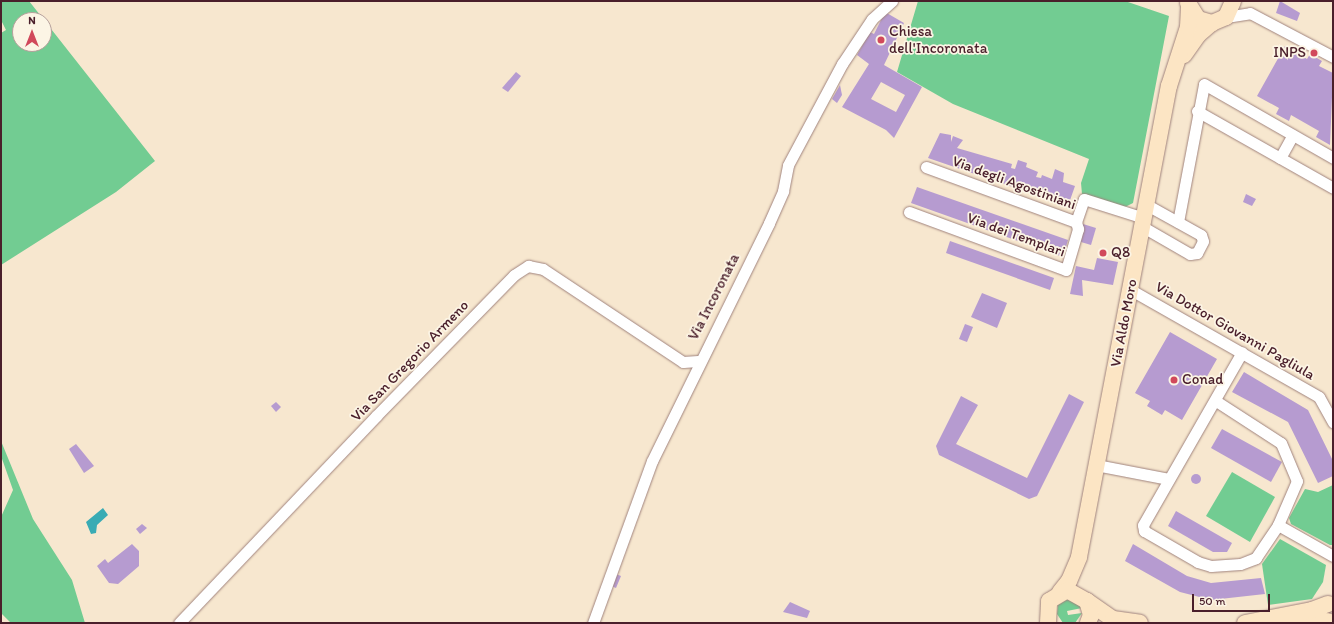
<!DOCTYPE html>
<html>
<head>
<meta charset="utf-8">
<style>
	body { margin:0 }
	#map { position:relative; width:1334px; height:624px; overflow:hidden; background:#f7e7cf; font-family:Itim,sans-serif }
	div>[style] { position:absolute }
	.green>* { inset:0; background:#72cc92 }
	.water>* { inset:0; background:#39abb4 }
	.building>* { inset:0; background:#b69bd0 }
	.round { border-radius:50% }
	.roads { filter:drop-shadow(0 0 1px #a0837d) drop-shadow(0 0 1px #a0837d) }
	.street>* { height:11px; margin:-5.5px; padding:0 5.5px; transform-origin:5.5px; border-radius:5.5px; background:#fff }
	.secondary>* { height:16px; margin:-8px; padding:0 8px; transform-origin:8px; border-radius:8px; background:#fce5c4 }
	.dots>* { width:11px; height:11px; translate:-50% -50%; box-sizing:border-box; border:2px solid #fcf5e5; border-radius:50% }
	span { translate:-50% -50%; white-space:nowrap; text-align:center; line-height:1.15; -webkit-text-stroke:3.5px #fcf5e5; paint-order:stroke }
	.poi-label { font-size:15px; color:#4a1f2b }
	.left { translate:0 -50%; text-align:left }
	.right { translate:-100% -50%; text-align:right }
	.street-label { font-size:15px; color:#4a1f2b }
	.frame { position:absolute; inset:0; border:2px solid #4a1f2b; pointer-events:none }
	.north { position:absolute; left:12px; top:12px; width:40px; height:40px; box-sizing:border-box; background:#fcf5e5; border:1px solid #b59f9b; border-radius:50%; rotate:0deg; font-size:11px; font-weight:700; line-height:16px; text-align:center; color:#4a1f2b }
	.north::after { content:''; display:block; margin:auto; width:14px; height:18px; background:#d1495b; clip-path:polygon(50% 0,100% 100%,50% 72%,0 100%) }
	.scale { position:absolute; left:1192px; top:594px; width:78px; height:18px; box-sizing:border-box; border:2px solid #4a1f2b; border-top:0; padding-left:5px; font-size:12px; line-height:14px; white-space:nowrap; color:#4a1f2b; -webkit-text-stroke:3px #fcf5e5; paint-order:stroke }
</style>
</head>
<body>
<div id="map">
	<div class="green">
		<i style="clip-path:polygon(1px 1px,29px 1px,44px 20px,20px 20px,20px 44px,44px 44px,44px 20px,155px 161px,116px 192px,1px 265px,1px 33px,6px 30px,1px 20px)"></i>
		<i style="clip-path:polygon(918px 1px,1125px 1px,1169px 16px,1133px 203px,1123px 208px,1082px 194px,1081px 183px,1089px 159px,953px 104px,897px 72px)"></i>
		<i style="clip-path:polygon(1px 441px,33px 519px,72px 580px,85px 623px,11px 623px,1px 613px,1px 517px,13px 490px,1px 456px)"></i>
		<i style="clip-path:polygon(1232px 472px,1275px 497px,1250px 542px,1206px 516px)"></i>
		<i style="clip-path:polygon(1333px 485px,1333px 545px,1330px 545px,1291px 524px,1289px 518px,1305px 489px,1318px 492px)"></i>
		<i style="clip-path:polygon(1280px 539px,1326px 565px,1323px 582px,1312px 599px,1268px 605px,1262px 564px)"></i>
		<i style="clip-path:polygon(1068px 599px,1076px 601px,1082px 608px,1067px 611px,1068px 615px,1082px 613px,1075px 623px,1063px 623px,1057px 614px,1058px 605px)"></i>
	</div>
	<div class="water">
		<i style="clip-path:polygon(103px 508px,108px 515px,97px 525px,96px 533px,91px 534px,86px 522px)"></i>
	</div>
	<div class="building">
		<i style="clip-path:polygon(1280px 1px,1300px 13px,1297px 21px,1276px 13px)"></i>
		<i style="clip-path:polygon(evenodd,885px 12px,904px 23px,884px 65px,922px 87px,894px 138px,886px 130px,842px 107px,869px 64px,857px 55px,870px 32px,874px 34px,885px 12px,881px 82px,905px 95px,896px 112px,871px 99px,881px 82px)"></i>
		<i style="clip-path:polygon(1285px 46px,1307px 59px,1310px 54px,1322px 61px,1319px 66px,1333px 73px,1330px 145px,1316px 137px,1319px 131px,1291px 115px,1289px 121px,1276px 114px,1279px 108px,1257px 96px)"></i>
		<i style="clip-path:polygon(516px 72px,521px 76px,508px 92px,502px 88px)"></i>
		<i style="clip-path:polygon(840px 85px,842px 95px,837px 103px,832px 99px)"></i>
		<i style="clip-path:polygon(940px 133px,951px 135px,951px 142px,953px 136px,963px 140px,957px 148px,1012px 164px,1011px 168px,1015px 169px,1018px 160px,1027px 163px,1026px 167px,1038px 172px,1036px 177px,1041px 178px,1042px 175px,1052px 179px,1055px 169px,1064px 173px,1063px 182px,1075px 186px,1068px 206px,928px 158px)"></i>
		<i style="clip-path:polygon(917px 187px,1068px 240px,1063px 257px,911px 203px)"></i>
		<i style="clip-path:polygon(1246px 194px,1256px 199px,1252px 206px,1243px 202px)"></i>
		<i style="clip-path:polygon(1083px 224px,1096px 228px,1091px 245px,1081px 242px)"></i>
		<i style="clip-path:polygon(950px 241px,1054px 278px,1050px 290px,946px 253px)"></i>
		<i style="clip-path:polygon(1097px 258px,1118px 262px,1113px 285px,1082px 280px,1083px 296px,1070px 294px,1076px 266px,1094px 270px)"></i>
		<i style="clip-path:polygon(982px 293px,1007px 303px,997px 328px,971px 317px)"></i>
		<i style="clip-path:polygon(965px 324px,973px 327px,967px 342px,959px 339px)"></i>
		<i style="clip-path:polygon(1170px 332px,1217px 359px,1182px 420px,1165px 410px,1162px 415px,1147px 406px,1150px 401px,1135px 393px)"></i>
		<i style="clip-path:polygon(1244px 372px,1308px 410px,1333px 461px,1333px 476px,1318px 483px,1288px 422px,1232px 392px)"></i>
		<i style="clip-path:polygon(1069px 394px,1084px 402px,1037px 496px,1029px 499px,939px 455px,936px 446px,961px 396px,978px 405px,956px 444px,1027px 478px)"></i>
		<i style="clip-path:polygon(276px 402px,281px 407px,276px 412px,271px 406px)"></i>
		<i style="clip-path:polygon(1222px 429px,1282px 462px,1271px 482px,1211px 448px)"></i>
		<i style="clip-path:polygon(76px 444px,94px 466px,84px 473px,69px 449px)"></i>
		<i class="round" style="left:1191px;top:474px;width:10px;height:10px"></i>
		<i style="clip-path:polygon(1176px 511px,1232px 543px,1227px 552px,1213px 552px,1168px 526px)"></i>
		<i style="clip-path:polygon(142px 524px,147px 528px,140px 534px,136px 529px)"></i>
		<i style="clip-path:polygon(132px 544px,139px 551px,139px 566px,118px 584px,109px 583px,97px 566px,105px 559px,108px 563px)"></i>
		<i style="clip-path:polygon(1133px 544px,1187px 576px,1211px 583px,1261px 578px,1265px 594px,1211px 600px,1180px 592px,1125px 561px)"></i>
		<i style="clip-path:polygon(613px 573px,621px 576px,616px 588px,609px 585px)"></i>
		<i style="clip-path:polygon(790px 602px,810px 611px,807px 618px,783px 612px)"></i>
	</div>
	<div class="roads">
		<div class="street">
			<i style="left:1226px;top:17px;width:24px;rotate:-9deg"></i>
			<i style="left:1250px;top:13px;width:94px;rotate:27.9deg"></i>
			<i style="left:1197px;top:111px;width:156px;rotate:29.5deg"></i>
			<i style="left:1280px;top:158px;width:26px;rotate:-61deg"></i>
			<i style="left:926px;top:167px;width:160px;rotate:20.1deg"></i>
			<i style="left:1076px;top:222px;width:24px;rotate:-71deg"></i>
			<i style="left:1084px;top:199px;width:63px;rotate:17.6deg"></i>
			<i style="left:909px;top:212px;width:167px;rotate:20.3deg"></i>
			<i style="left:1066px;top:270px;width:43px;rotate:-73.7deg"></i>
			<i style="left:1078px;top:229px;width:7px;rotate:-106deg"></i>
			<i style="left:1178px;top:222px;width:140px;rotate:-79.3deg"></i>
			<i style="left:1204px;top:84px;width:149px;rotate:29.8deg"></i>
			<i style="left:1143px;top:227px;width:54px;rotate:29.9deg"></i>
			<i style="left:1190px;top:254px;width:7px;rotate:-8deg"></i>
			<i style="left:1197px;top:253px;width:13px;rotate:-63deg"></i>
			<i style="left:1203px;top:241px;width:6px;rotate:-108deg"></i>
			<i style="left:1201px;top:235px;width:62px;rotate:-150.9deg"></i>
			<i style="left:1131px;top:290px;width:216px;rotate:29.6deg"></i>
			<i style="left:1319px;top:397px;width:29px;rotate:61deg"></i>
			<i style="left:1216px;top:401px;width:77px;rotate:32.9deg"></i>
			<i style="left:1281px;top:443px;width:41px;rotate:67.2deg"></i>
			<i style="left:1297px;top:481px;width:48px;rotate:113.4deg"></i>
			<i style="left:1278px;top:525px;width:40px;rotate:124deg"></i>
			<i style="left:1256px;top:558px;width:17px;rotate:159deg"></i>
			<i style="left:1240px;top:564px;width:29px;rotate:176deg"></i>
			<i style="left:1211px;top:566px;width:14px;rotate:-163deg"></i>
			<i style="left:1198px;top:562px;width:62px;rotate:-150.1deg"></i>
			<i style="left:1144px;top:531px;width:6px;rotate:-99deg"></i>
			<i style="left:1143px;top:525px;width:199px;rotate:-60.2deg"></i>
			<i style="left:1096px;top:465px;width:74px;rotate:10.9deg"></i>
			<i style="left:1278px;top:525px;width:63px;rotate:29.4deg"></i>
			<i style="left:179px;top:623px;width:286px;rotate:-46.4deg"></i>
			<i style="left:376px;top:416px;width:197px;rotate:-45.6deg"></i>
			<i style="left:514px;top:275px;width:17px;rotate:-33deg"></i>
			<i style="left:528px;top:266px;width:15px;rotate:11deg"></i>
			<i style="left:543px;top:269px;width:168px;rotate:33.6deg"></i>
			<i style="left:683px;top:362px;width:15px;rotate:-4deg"></i>
			<i style="left:593px;top:623px;width:172px;rotate:-70deg"></i>
			<i style="left:652px;top:461px;width:265px;rotate:-63.8deg"></i>
			<i style="left:769px;top:223px;width:35px;rotate:-66deg"></i>
			<i style="left:783px;top:191px;width:26px;rotate:-79deg"></i>
			<i style="left:788px;top:165px;width:115px;rotate:-61.9deg"></i>
			<i style="left:842px;top:64px;width:54px;rotate:-56.3deg"></i>
			<i style="left:872px;top:19px;width:27px;rotate:-42deg"></i>
		</div>
		<div class="secondary">
			<i style="left:1188px;top:3px;width:19px;rotate:58deg"></i>
			<i style="left:1198px;top:19px;width:15px;rotate:16deg"></i>
			<i style="left:1212px;top:23px;width:15px;rotate:-23deg"></i>
			<i style="left:1226px;top:17px;width:17px;rotate:-66deg"></i>
			<i style="left:1184px;top:55px;width:24px;rotate:-55deg"></i>
			<i style="left:1198px;top:35px;width:18px;rotate:-41deg"></i>
			<i style="left:1060px;top:592px;width:14px;rotate:-51deg"></i>
			<i style="left:1069px;top:581px;width:26px;rotate:-67deg"></i>
			<i style="left:1079px;top:557px;width:480px;rotate:-79.2deg"></i>
			<i style="left:1169px;top:86px;width:62px;rotate:-72.1deg"></i>
			<i style="left:1188px;top:27px;width:20px;rotate:-87deg"></i>
			<i style="left:1087px;top:601px;width:32px;rotate:35deg"></i>
			<i style="left:1113px;top:619px;width:27px;rotate:8deg"></i>
			<i style="left:1297px;top:619px;width:31px;rotate:4deg"></i>
			<i style="left:1048px;top:623px;width:22px;rotate:-87deg"></i>
			<i style="left:1049px;top:601px;width:21px;rotate:-31deg"></i>
			<i style="left:1067px;top:590px;width:23px;rotate:29deg"></i>
			<i style="left:1087px;top:601px;width:15px;rotate:74deg"></i>
			<i style="left:1091px;top:615px;width:9px;rotate:111deg"></i>
			<i style="left:1245px;top:623px;width:68px;rotate:-11deg"></i>
			<i style="left:1312px;top:610px;width:17px;rotate:-21deg"></i>
		</div>
	</div>
	<div class="dots">
		<i style="left:881px;top:40px;background:#d1495b"></i>
		<i style="left:1314px;top:53px;background:#d1495b"></i>
		<i style="left:1103px;top:253px;background:#d1495b"></i>
		<i style="left:1174px;top:380px;background:#d1495b"></i>
	</div>
	<div class="poi-label">
		<span class="left" style="left:889px;top:40px">Chiesa<br>dell'Incoronata</span>
		<span class="right" style="left:1306px;top:53px">INPS</span>
		<span class="left" style="left:1111px;top:253px">Q8</span>
		<span class="left" style="left:1182px;top:380px">Conad</span>
	</div>
	<div class="street-label">
		<span style="left:1014px;top:183px;rotate:20deg">Via degli Agostiniani</span>
		<span style="left:1016px;top:235px;rotate:20deg">Via dei Templari</span>
		<span style="left:714px;top:297px;rotate:-63deg">Via Incoronata</span>
		<span style="left:1124px;top:323px;rotate:-79deg">Via Aldo Moro</span>
		<span style="left:1235px;top:331px;rotate:30deg">Via Dottor Giovanni Pagliula</span>
		<span style="left:410px;top:361px;rotate:-46deg">Via San Gregorio Armeno</span>
	</div>
	<div class="frame"></div>
	<div class="north">N</div>
	<div class="scale">50 m</div>
</div>
</body>
</html>
